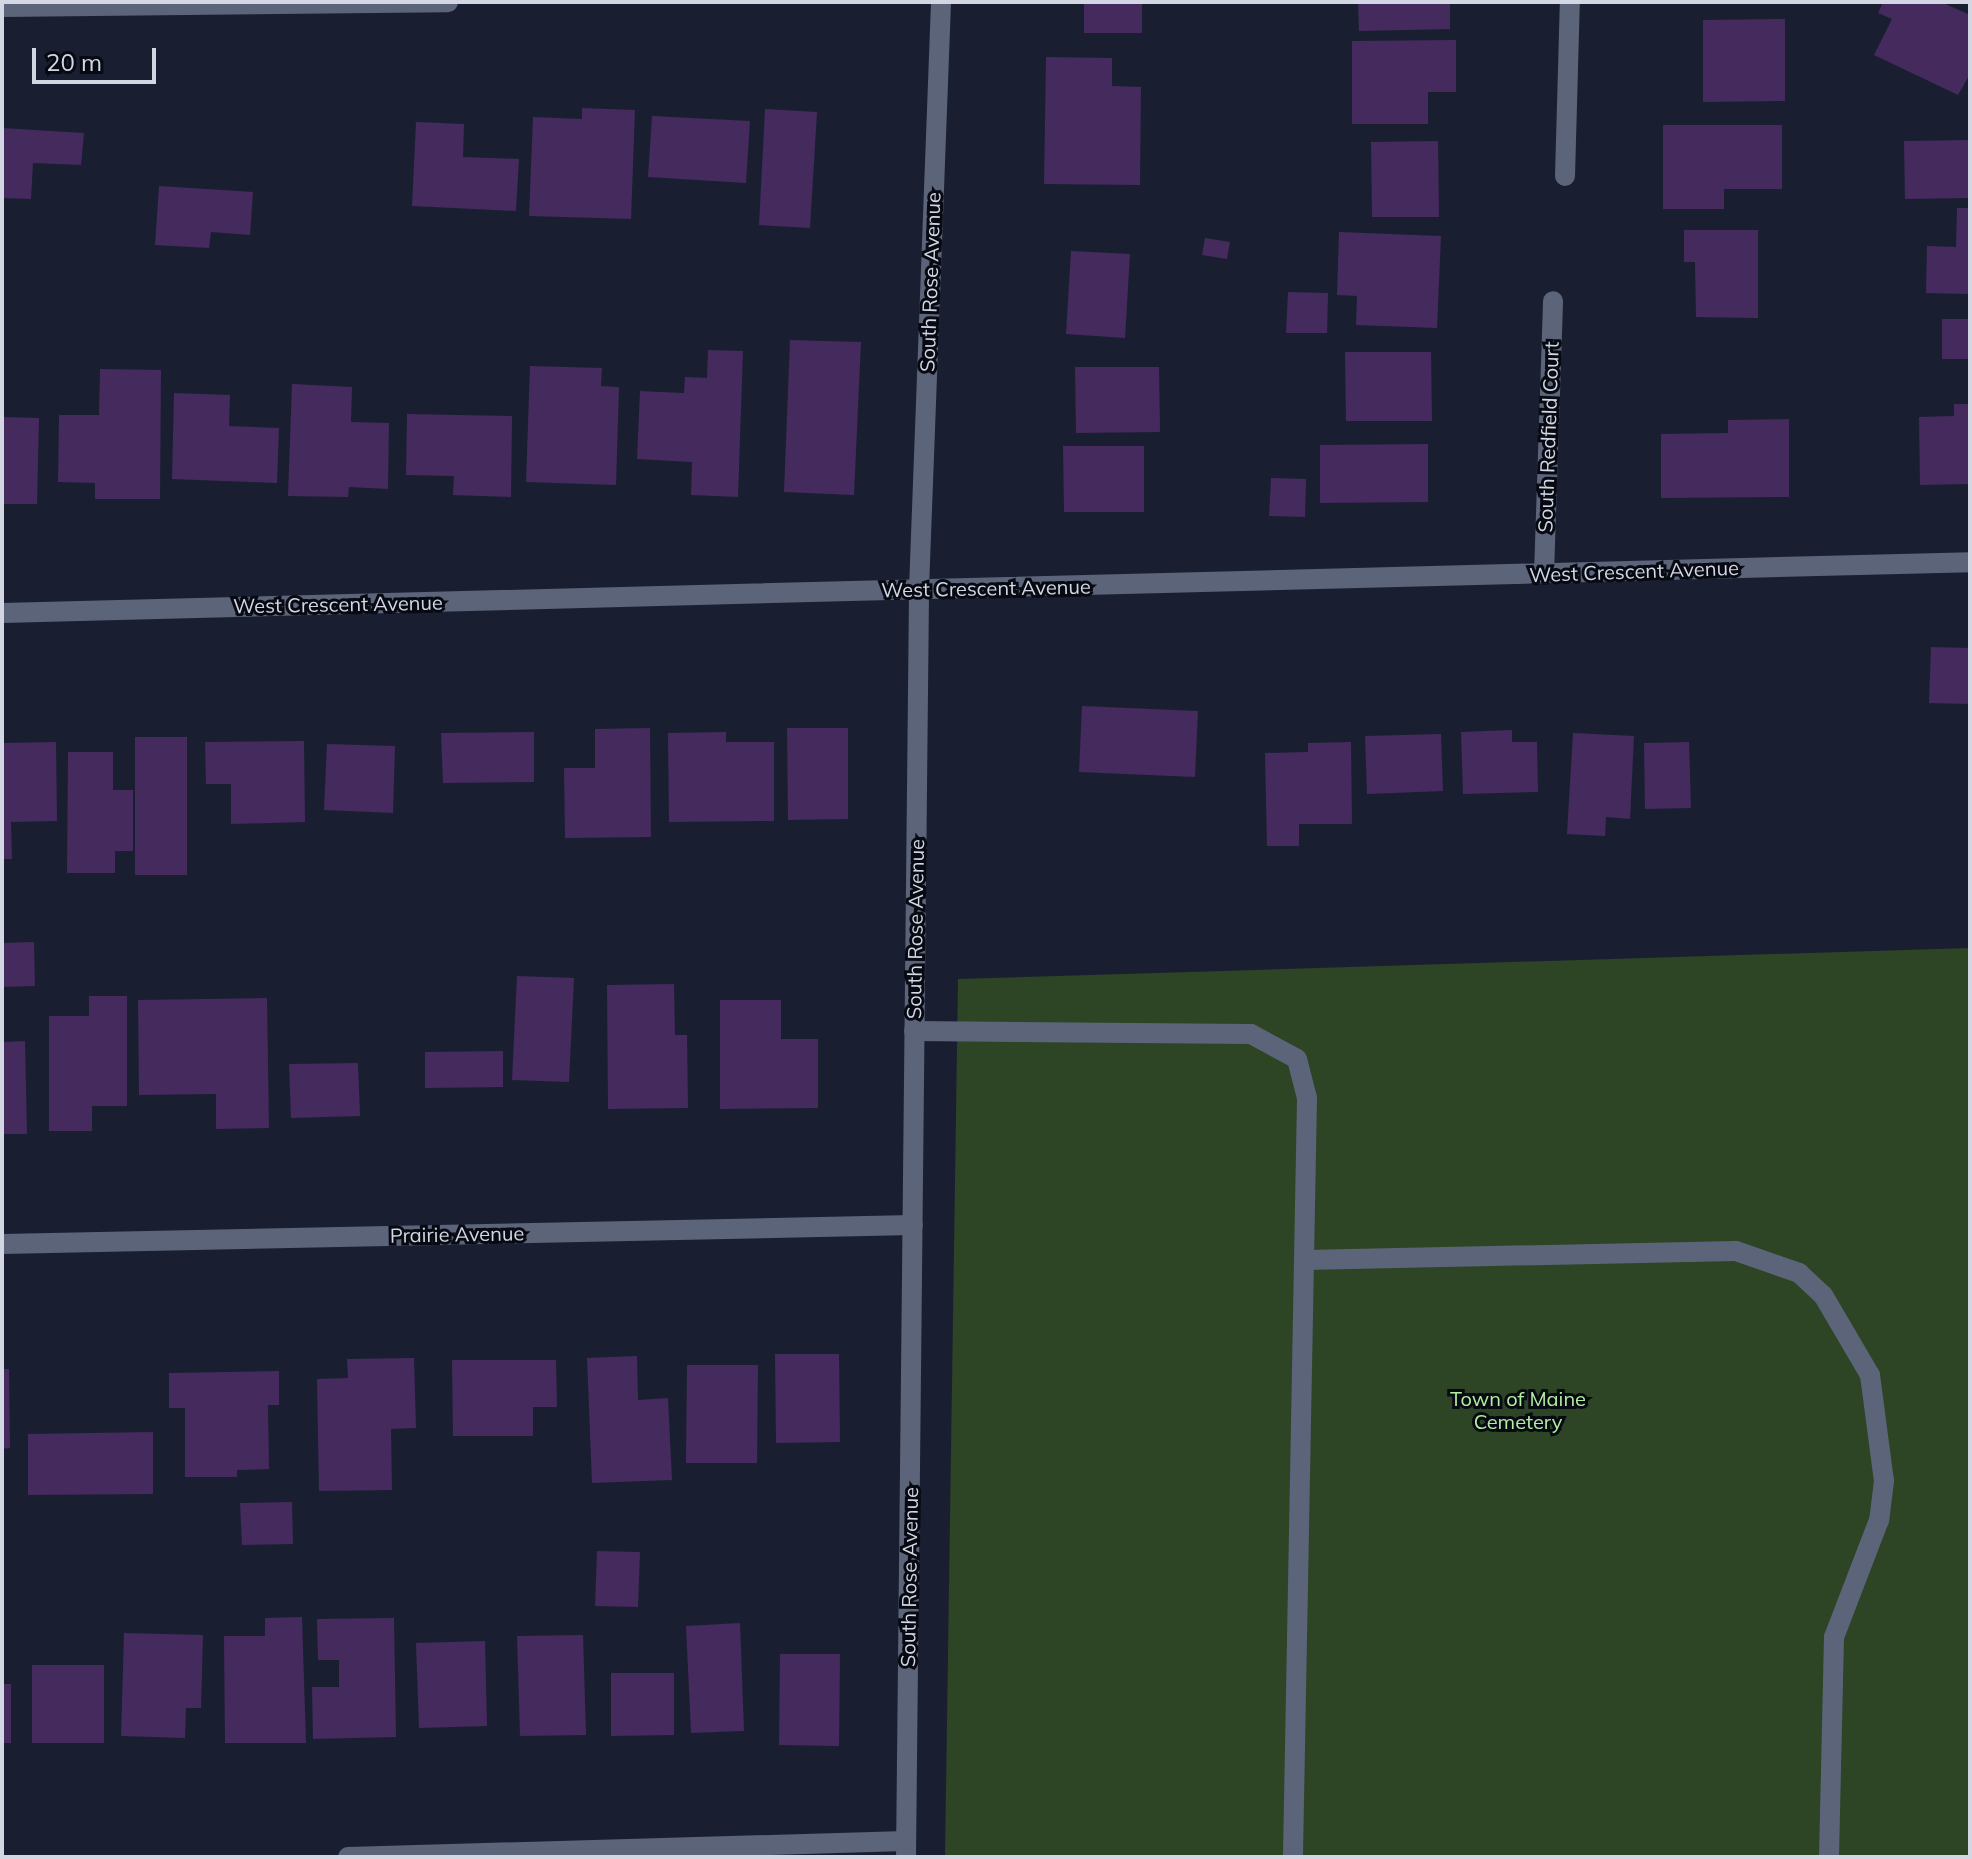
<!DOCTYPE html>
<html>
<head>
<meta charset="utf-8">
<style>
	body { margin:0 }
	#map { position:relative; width:1972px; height:1859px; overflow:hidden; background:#191f31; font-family:Mulish,sans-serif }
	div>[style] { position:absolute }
	.green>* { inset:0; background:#2d4425 }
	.building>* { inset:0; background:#452a5e }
	.service>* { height:20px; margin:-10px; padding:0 10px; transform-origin:10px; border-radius:10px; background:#5c647a }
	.minor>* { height:20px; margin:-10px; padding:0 10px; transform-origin:10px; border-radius:10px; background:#5c647a }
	span { translate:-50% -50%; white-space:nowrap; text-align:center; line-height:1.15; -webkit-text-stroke:6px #070a12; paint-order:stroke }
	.street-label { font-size:20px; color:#d2d7e3 }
	.park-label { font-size:20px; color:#b3ee9f }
	.frame { position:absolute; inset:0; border:4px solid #d2d7e3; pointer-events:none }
	.scale { position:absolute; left:32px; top:48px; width:124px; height:36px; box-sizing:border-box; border:4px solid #d2d7e3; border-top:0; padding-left:10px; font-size:24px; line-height:28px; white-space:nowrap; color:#d2d7e3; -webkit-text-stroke:6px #070a12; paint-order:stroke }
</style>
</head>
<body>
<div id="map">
	<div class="green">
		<i style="clip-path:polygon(1970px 948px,1970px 1857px,945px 1857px,958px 979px)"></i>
	</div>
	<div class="building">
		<i style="clip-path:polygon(1084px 2px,1142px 2px,1142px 33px,1084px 33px)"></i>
		<i style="clip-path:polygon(1358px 2px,1450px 2px,1450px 29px,1359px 31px)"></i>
		<i style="clip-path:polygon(1883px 2px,1941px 2px,1970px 15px,1970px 74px,1958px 95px,1874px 55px,1892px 19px,1878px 13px)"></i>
		<i style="clip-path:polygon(1785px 19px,1785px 101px,1703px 102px,1703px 20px)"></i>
		<i style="clip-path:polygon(1456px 40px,1456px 92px,1428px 92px,1428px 124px,1352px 124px,1352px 41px)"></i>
		<i style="clip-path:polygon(1046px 57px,1112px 58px,1112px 86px,1141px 87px,1140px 185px,1044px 184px)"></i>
		<i style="clip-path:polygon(582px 108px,635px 110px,631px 219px,529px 216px,533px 117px,582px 119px)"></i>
		<i style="clip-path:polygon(765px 109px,817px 112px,810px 228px,759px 225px)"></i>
		<i style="clip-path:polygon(652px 116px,750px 121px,746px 183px,648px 177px)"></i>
		<i style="clip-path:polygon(416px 122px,464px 124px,463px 157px,519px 159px,516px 211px,412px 206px)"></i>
		<i style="clip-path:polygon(1663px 125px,1782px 125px,1782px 189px,1724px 189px,1724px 209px,1663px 209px)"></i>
		<i style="clip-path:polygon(2px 128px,84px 133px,81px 165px,33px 163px,31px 199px,2px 198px)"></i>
		<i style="clip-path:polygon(1970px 140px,1970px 198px,1905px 199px,1904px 141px)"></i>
		<i style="clip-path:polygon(1438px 141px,1439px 217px,1372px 217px,1371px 142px)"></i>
		<i style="clip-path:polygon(159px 186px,253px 192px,250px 235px,211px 232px,209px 248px,155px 245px)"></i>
		<i style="clip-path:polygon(1957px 208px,1970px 208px,1970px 294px,1926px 293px,1927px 246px,1956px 247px)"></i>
		<i style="clip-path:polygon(1684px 230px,1758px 230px,1758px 318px,1696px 317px,1695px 262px,1684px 262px)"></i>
		<i style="clip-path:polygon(1339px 232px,1441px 236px,1437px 328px,1356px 325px,1357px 296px,1337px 295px)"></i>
		<i style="clip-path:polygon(1205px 238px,1230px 242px,1227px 259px,1202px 255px)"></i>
		<i style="clip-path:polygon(1071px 251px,1130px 254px,1125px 338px,1066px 334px)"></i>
		<i style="clip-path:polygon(1288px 292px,1328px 293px,1327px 333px,1286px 333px)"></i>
		<i style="clip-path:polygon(1942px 319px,1970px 319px,1970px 359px,1942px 359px)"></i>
		<i style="clip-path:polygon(790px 340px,861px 342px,854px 495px,784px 492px)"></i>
		<i style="clip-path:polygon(708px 350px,743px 351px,738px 497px,691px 495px,692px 462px,637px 459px,640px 391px,684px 393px,685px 377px,707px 378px)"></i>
		<i style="clip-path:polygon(1345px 352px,1431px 352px,1432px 421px,1346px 421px)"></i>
		<i style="clip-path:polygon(530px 366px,602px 368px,601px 386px,619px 387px,616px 485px,526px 482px)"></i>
		<i style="clip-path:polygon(1075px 367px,1159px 367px,1160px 432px,1076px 433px)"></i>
		<i style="clip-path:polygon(100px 369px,161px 370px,160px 499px,95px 499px,95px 483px,58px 482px,59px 415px,99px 415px)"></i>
		<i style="clip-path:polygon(292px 384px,352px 387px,351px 422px,389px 423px,388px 489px,349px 487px,348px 497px,288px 496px)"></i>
		<i style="clip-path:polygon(174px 393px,230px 395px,229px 426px,279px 428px,277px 483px,172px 479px)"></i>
		<i style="clip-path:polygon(1954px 404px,1970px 404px,1970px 484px,1920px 485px,1919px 417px,1954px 416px)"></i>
		<i style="clip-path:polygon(407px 414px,512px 416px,511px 497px,453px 495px,454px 476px,406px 475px)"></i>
		<i style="clip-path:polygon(2px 417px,39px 418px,37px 504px,2px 504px)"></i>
		<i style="clip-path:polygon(1789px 419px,1789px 497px,1661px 498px,1661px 434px,1728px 433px,1728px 420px)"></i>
		<i style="clip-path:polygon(1428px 444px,1428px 502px,1320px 503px,1320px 445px)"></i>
		<i style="clip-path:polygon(1063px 446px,1144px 446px,1144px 512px,1064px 512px)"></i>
		<i style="clip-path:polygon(1271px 478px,1306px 479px,1305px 517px,1269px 516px)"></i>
		<i style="clip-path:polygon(1931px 647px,1970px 648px,1970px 704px,1929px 703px)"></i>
		<i style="clip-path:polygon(1082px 706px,1198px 711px,1195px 777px,1079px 772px)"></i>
		<i style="clip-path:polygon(650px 728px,651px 837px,565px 838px,564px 768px,595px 768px,595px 729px)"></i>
		<i style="clip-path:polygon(787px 728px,848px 728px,848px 819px,788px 820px)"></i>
		<i style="clip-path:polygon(1512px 730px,1512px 742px,1537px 742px,1538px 792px,1463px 794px,1461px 732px)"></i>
		<i style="clip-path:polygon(534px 732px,534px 782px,443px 783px,441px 733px)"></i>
		<i style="clip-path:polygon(726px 732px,726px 742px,774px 742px,774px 821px,669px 822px,668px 733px)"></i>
		<i style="clip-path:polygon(1573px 733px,1634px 736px,1630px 819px,1606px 817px,1605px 836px,1567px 834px)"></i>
		<i style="clip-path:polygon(1441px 734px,1443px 791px,1367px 794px,1365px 736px)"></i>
		<i style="clip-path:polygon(135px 737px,187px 737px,187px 875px,135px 875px)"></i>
		<i style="clip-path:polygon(304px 741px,305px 822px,231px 824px,231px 784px,206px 784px,205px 742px)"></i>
		<i style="clip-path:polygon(56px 742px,57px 821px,11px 822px,12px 859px,2px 859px,2px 743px)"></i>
		<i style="clip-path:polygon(1351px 742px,1352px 824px,1299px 824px,1299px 846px,1267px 846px,1265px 753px,1308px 752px,1308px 743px)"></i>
		<i style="clip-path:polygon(1689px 742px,1691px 808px,1645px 809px,1644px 743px)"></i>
		<i style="clip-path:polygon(327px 744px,395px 746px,393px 813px,324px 810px)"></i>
		<i style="clip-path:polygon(68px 752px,113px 752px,113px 790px,133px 790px,133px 851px,115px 851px,115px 873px,67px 873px)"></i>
		<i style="clip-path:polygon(34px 942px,35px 986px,2px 987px,2px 943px)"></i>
		<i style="clip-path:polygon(517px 976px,574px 978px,569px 1082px,512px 1080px)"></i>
		<i style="clip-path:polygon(674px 984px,675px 1035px,687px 1035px,688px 1108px,608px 1109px,607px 985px)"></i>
		<i style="clip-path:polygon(89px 996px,127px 996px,127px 1106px,92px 1106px,92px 1131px,49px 1131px,49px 1016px,89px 1016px)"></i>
		<i style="clip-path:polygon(267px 998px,269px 1128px,216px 1129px,216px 1094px,139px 1095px,138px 1000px)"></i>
		<i style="clip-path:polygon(720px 1000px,781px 1000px,781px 1039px,818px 1039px,818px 1108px,720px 1109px)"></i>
		<i style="clip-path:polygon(25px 1041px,27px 1134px,2px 1134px,2px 1042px)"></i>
		<i style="clip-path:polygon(503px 1051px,503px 1087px,425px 1088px,425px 1052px)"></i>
		<i style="clip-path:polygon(358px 1063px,360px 1116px,291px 1118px,289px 1064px)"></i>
		<i style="clip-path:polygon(775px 1354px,839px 1354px,840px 1442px,776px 1443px)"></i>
		<i style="clip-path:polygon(637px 1356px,638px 1400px,668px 1398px,672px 1480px,592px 1483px,587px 1358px)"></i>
		<i style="clip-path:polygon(414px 1358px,416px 1428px,391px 1429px,392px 1490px,319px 1491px,317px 1379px,348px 1378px,347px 1359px)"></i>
		<i style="clip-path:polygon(452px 1360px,556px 1360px,557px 1407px,533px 1407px,533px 1436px,453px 1436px)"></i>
		<i style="clip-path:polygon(687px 1365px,758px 1365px,757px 1463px,686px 1463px)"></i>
		<i style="clip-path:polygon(2px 1369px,9px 1369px,10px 1448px,2px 1449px)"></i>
		<i style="clip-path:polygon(279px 1371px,279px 1405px,268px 1405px,269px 1469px,237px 1470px,237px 1477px,185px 1477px,185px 1408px,169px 1408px,169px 1373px)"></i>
		<i style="clip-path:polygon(153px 1432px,153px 1494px,28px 1495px,28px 1434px)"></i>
		<i style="clip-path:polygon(292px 1502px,293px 1544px,242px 1545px,240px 1503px)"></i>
		<i style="clip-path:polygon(597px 1551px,640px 1552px,638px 1607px,595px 1606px)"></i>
		<i style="clip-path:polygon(302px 1617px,306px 1743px,225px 1743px,224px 1636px,265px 1636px,265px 1618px)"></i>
		<i style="clip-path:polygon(394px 1618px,396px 1737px,313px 1739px,312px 1687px,339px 1687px,339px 1660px,318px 1660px,317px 1619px)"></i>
		<i style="clip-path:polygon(740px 1623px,744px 1731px,691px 1733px,686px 1626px)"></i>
		<i style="clip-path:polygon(124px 1633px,203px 1635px,201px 1708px,186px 1708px,185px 1738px,121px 1736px)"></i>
		<i style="clip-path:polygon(583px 1635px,586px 1735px,520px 1736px,517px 1636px)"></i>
		<i style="clip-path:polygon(485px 1641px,487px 1726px,419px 1728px,416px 1643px)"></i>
		<i style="clip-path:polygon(780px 1654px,840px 1654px,839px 1746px,779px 1745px)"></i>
		<i style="clip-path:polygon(32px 1665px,104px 1665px,104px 1743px,32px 1743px)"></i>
		<i style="clip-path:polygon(611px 1673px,674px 1673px,674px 1735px,611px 1736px)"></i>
		<i style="clip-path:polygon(2px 1684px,11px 1684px,11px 1743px,2px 1743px)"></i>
	</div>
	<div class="service">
		<i style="left:914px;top:1031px;width:337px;rotate:0.5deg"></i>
		<i style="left:1251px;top:1034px;width:52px;rotate:28.5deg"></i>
		<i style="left:1297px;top:1059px;width:40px;rotate:75.6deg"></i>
		<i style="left:1307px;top:1098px;width:759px;rotate:91.06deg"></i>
		<i style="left:1304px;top:1260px;width:432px;rotate:-1.2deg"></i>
		<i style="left:1736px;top:1251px;width:67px;rotate:19.2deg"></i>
		<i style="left:1799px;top:1273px;width:33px;rotate:43deg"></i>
		<i style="left:1823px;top:1295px;width:93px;rotate:59.6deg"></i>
		<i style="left:1870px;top:1375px;width:107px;rotate:82.5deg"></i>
		<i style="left:1884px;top:1481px;width:39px;rotate:97deg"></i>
		<i style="left:1879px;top:1520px;width:125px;rotate:111deg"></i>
		<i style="left:1834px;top:1637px;width:220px;rotate:91.3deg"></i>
	</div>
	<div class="minor">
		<i style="left:2px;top:7px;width:446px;rotate:-0.6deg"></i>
		<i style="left:1565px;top:176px;width:174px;rotate:-88.4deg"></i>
		<i style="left:1544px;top:574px;width:273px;rotate:-88.1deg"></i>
		<i style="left:2px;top:613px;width:1969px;rotate:-1.48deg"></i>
		<i style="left:2px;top:1244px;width:911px;rotate:-1.19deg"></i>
		<i style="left:348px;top:1857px;width:558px;rotate:-1.64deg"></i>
		<i style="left:906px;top:1857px;width:1268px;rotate:-89.41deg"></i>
		<i style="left:919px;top:589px;width:587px;rotate:-87.85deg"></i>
	</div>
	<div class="street-label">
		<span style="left:930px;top:282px;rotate:-88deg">South Rose Avenue</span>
		<span style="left:1548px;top:437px;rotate:-88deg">South Redfield Court</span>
		<span style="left:1634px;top:571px;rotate:-2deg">West Crescent Avenue</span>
		<span style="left:986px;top:588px;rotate:-1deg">West Crescent Avenue</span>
		<span style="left:338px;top:604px;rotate:-1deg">West Crescent Avenue</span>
		<span style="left:915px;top:929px;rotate:-89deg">South Rose Avenue</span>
		<span style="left:457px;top:1234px;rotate:-1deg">Prairie Avenue</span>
		<span style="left:909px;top:1577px;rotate:-89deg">South Rose Avenue</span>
	</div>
	<div class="park-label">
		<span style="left:1518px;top:1410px">Town of Maine<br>Cemetery</span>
	</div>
	<div class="frame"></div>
	<div class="scale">20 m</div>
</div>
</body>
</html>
